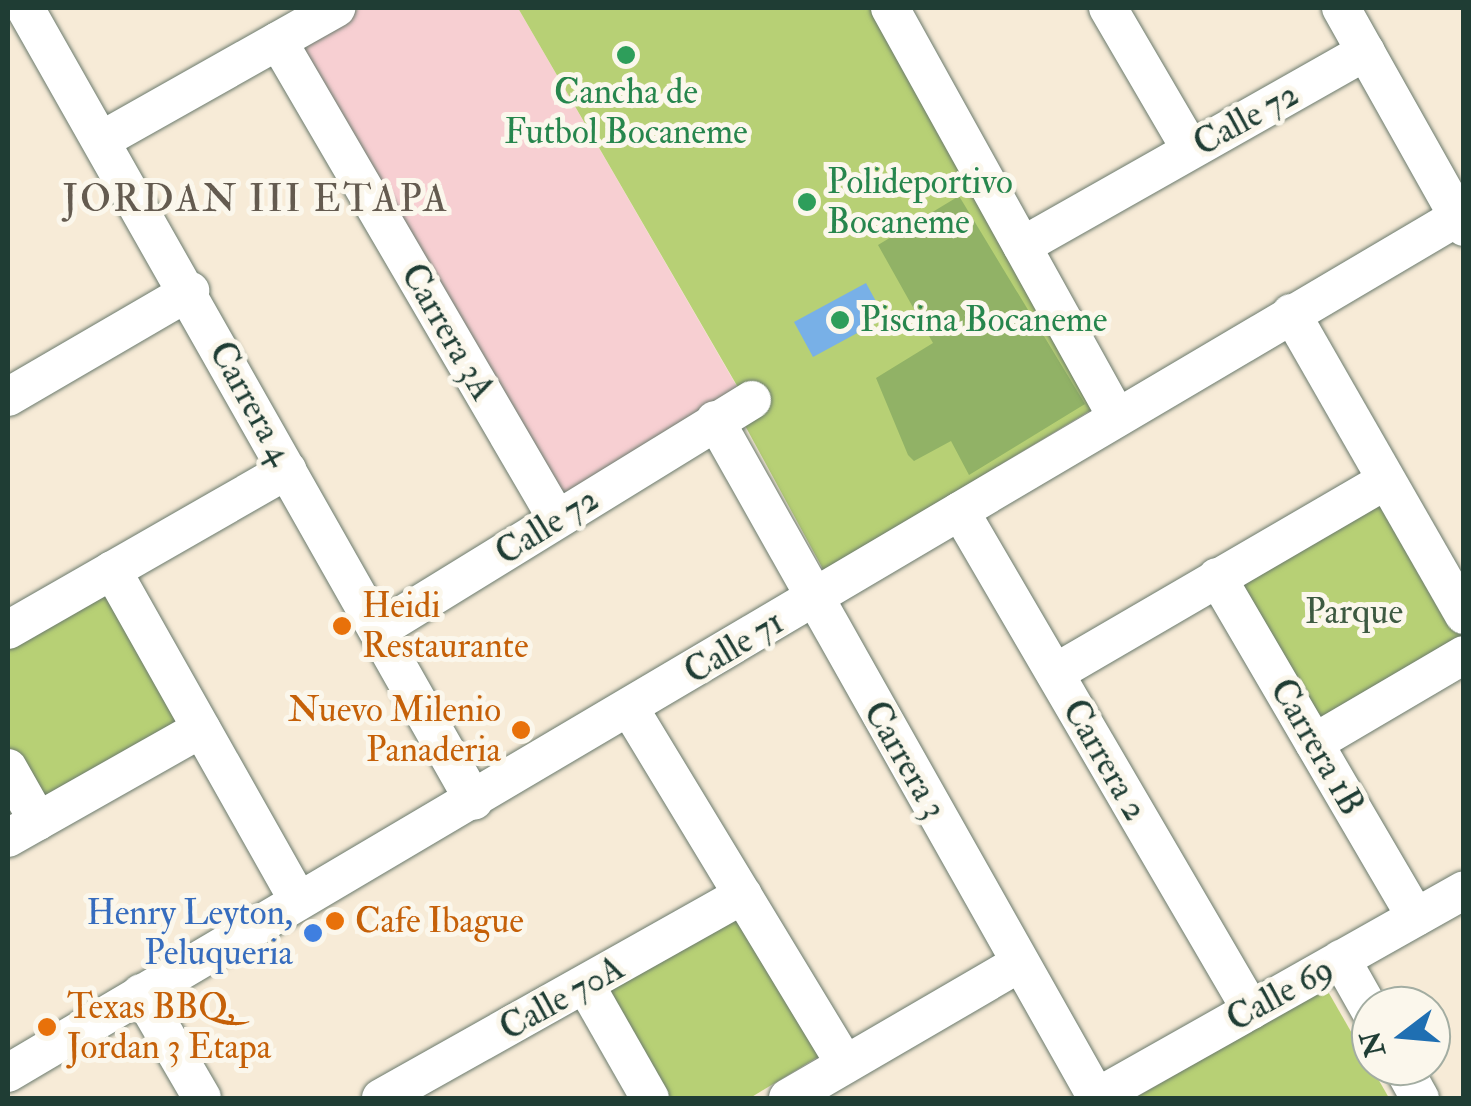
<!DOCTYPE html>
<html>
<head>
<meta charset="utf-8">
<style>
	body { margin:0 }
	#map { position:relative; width:1471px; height:1106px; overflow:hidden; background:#f7ebd7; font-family:"IM FELL Double Pica",serif }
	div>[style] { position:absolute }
	.built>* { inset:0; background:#f7cfd2 }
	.green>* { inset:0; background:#b7d075 }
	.forest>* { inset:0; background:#91b266 }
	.water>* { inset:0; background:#78b0e7 }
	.roads { filter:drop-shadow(0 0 2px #6b7a6d) drop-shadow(0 0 2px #6b7a6d) }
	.minor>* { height:38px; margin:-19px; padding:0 19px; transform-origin:19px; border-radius:19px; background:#fff }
	.dots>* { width:28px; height:28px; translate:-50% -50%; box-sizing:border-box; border:5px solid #fbf7ec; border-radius:50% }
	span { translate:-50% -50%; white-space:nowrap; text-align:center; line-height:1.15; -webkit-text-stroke:10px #fbf7ec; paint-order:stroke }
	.leisure-label { font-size:35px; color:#27864d }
	.left { translate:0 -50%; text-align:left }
	.street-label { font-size:35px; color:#1f3d34 }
	.food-label { font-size:35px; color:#c56008 }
	.right { translate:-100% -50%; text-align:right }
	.park-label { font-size:35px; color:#3d5a41 }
	.shop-label { font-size:35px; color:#366cbe }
	.neighbourhood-label { font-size:38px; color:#645b50; letter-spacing:2.5px }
	.frame { position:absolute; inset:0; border:10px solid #1f3d34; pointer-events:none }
	.north { position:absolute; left:1351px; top:986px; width:100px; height:100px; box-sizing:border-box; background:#fbf7ec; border:2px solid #a3ada2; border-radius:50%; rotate:254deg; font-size:28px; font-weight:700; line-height:40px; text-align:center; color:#1f3d34 }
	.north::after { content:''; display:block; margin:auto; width:35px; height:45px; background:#1f6fb2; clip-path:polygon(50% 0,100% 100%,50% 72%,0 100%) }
</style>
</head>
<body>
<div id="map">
	<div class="built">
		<i style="clip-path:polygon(361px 8px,518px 8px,743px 397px,558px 504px,294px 46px)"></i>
	</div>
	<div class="green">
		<i style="clip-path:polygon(518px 8px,878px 8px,1096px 407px,824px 571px,736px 409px,743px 396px)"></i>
		<i style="clip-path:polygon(1378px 491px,1463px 639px,1325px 726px,1236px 573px)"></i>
		<i style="clip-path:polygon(102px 578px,190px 731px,44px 815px,8px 750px,8px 632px)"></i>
		<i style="clip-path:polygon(741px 909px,826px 1052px,750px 1098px,660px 1098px,598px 995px)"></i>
		<i style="clip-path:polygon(1326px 988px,1389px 1098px,1135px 1098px)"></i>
	</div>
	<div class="forest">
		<i style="clip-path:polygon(959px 196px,1085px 404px,969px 475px,951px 441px,914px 461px,908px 455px,876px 378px,933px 343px,878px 245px)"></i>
	</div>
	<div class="water">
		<i style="clip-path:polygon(866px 283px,885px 318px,813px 357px,794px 322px)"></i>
	</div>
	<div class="roads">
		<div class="minor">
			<i style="left:25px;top:8px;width:911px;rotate:60.48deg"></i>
			<i style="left:890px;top:8px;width:464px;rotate:61deg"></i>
			<i style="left:1108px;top:8px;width:164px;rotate:59.7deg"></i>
			<i style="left:1341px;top:8px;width:251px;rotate:60.7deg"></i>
			<i style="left:278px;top:41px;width:553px;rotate:59.73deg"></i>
			<i style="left:102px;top:140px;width:269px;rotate:-29.4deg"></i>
			<i style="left:1022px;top:246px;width:395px;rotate:-29.5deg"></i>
			<i style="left:1291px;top:313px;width:348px;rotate:60.2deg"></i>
			<i style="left:8px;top:397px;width:211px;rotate:-30.2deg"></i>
			<i style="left:715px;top:420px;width:778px;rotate:60.6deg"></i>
			<i style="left:960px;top:511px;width:578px;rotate:59.75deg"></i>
			<i style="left:112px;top:570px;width:379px;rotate:60.6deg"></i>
			<i style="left:1217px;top:577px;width:394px;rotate:59.7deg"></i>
			<i style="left:8px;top:630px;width:322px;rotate:-29.8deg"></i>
			<i style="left:378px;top:630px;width:439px;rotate:-31.6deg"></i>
			<i style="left:1055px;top:673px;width:383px;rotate:-30.2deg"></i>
			<i style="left:630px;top:709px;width:415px;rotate:58.8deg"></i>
			<i style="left:1314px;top:743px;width:174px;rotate:-30.4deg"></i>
			<i style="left:8px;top:768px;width:61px;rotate:60.5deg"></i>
			<i style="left:8px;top:838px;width:222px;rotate:-29.5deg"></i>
			<i style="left:1341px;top:959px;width:61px;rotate:60.5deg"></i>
			<i style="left:586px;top:986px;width:129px;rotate:60.3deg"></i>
			<i style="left:141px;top:993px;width:121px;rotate:59.8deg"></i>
			<i style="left:1402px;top:1066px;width:37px;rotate:61deg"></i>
			<i style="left:8px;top:1073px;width:1684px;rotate:-30.56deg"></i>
			<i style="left:1097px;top:1097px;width:421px;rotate:-29.4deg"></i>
			<i style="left:381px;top:1098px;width:415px;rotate:-29.3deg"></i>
			<i style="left:788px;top:1098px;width:268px;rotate:-30.2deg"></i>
		</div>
	</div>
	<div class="dots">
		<i style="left:626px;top:55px;background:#2e9e5b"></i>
		<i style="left:807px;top:202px;background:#2e9e5b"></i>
		<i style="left:840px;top:320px;background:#2e9e5b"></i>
		<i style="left:342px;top:626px;background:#e8710a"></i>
		<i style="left:521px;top:730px;background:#e8710a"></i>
		<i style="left:335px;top:921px;background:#e8710a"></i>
		<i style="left:313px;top:933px;background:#3f7fe0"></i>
		<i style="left:47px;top:1027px;background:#e8710a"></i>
	</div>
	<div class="leisure-label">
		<span style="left:626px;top:112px">Cancha de<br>Futbol Bocaneme</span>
		<span class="left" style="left:827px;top:202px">Polideportivo<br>Bocaneme</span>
		<span class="left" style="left:860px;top:320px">Piscina Bocaneme</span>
	</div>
	<div class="street-label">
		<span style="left:1246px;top:119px;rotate:-29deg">Calle 72</span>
		<span style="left:448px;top:332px;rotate:60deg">Carrera 3A</span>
		<span style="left:251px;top:403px;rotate:61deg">Carrera 4</span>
		<span style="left:547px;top:526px;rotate:-32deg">Calle 72</span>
		<span style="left:734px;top:647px;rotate:-31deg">Calle 71</span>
		<span style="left:1317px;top:747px;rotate:60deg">Carrera 1B</span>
		<span style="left:905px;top:760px;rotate:60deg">Carrera 3</span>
		<span style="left:1105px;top:760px;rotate:60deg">Carrera 2</span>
		<span style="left:1280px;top:994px;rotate:-29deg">Calle 69</span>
		<span style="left:562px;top:998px;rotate:-29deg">Calle 70A</span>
	</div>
	<div class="food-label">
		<span class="left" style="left:362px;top:626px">Heidi<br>Restaurante</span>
		<span class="right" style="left:501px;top:730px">Nuevo Milenio<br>Panaderia</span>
		<span class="left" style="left:355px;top:921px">Cafe Ibague</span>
		<span class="left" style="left:67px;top:1027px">Texas BBQ,<br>Jordan 3 Etapa</span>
	</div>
	<div class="park-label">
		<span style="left:1354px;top:612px">Parque</span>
	</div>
	<div class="shop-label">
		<span class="right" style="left:293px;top:933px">Henry Leyton,<br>Peluqueria</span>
	</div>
	<div class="neighbourhood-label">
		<span style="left:256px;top:200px">JORDAN III ETAPA</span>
	</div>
	<div class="frame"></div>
	<div class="north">N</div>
</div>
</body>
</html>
